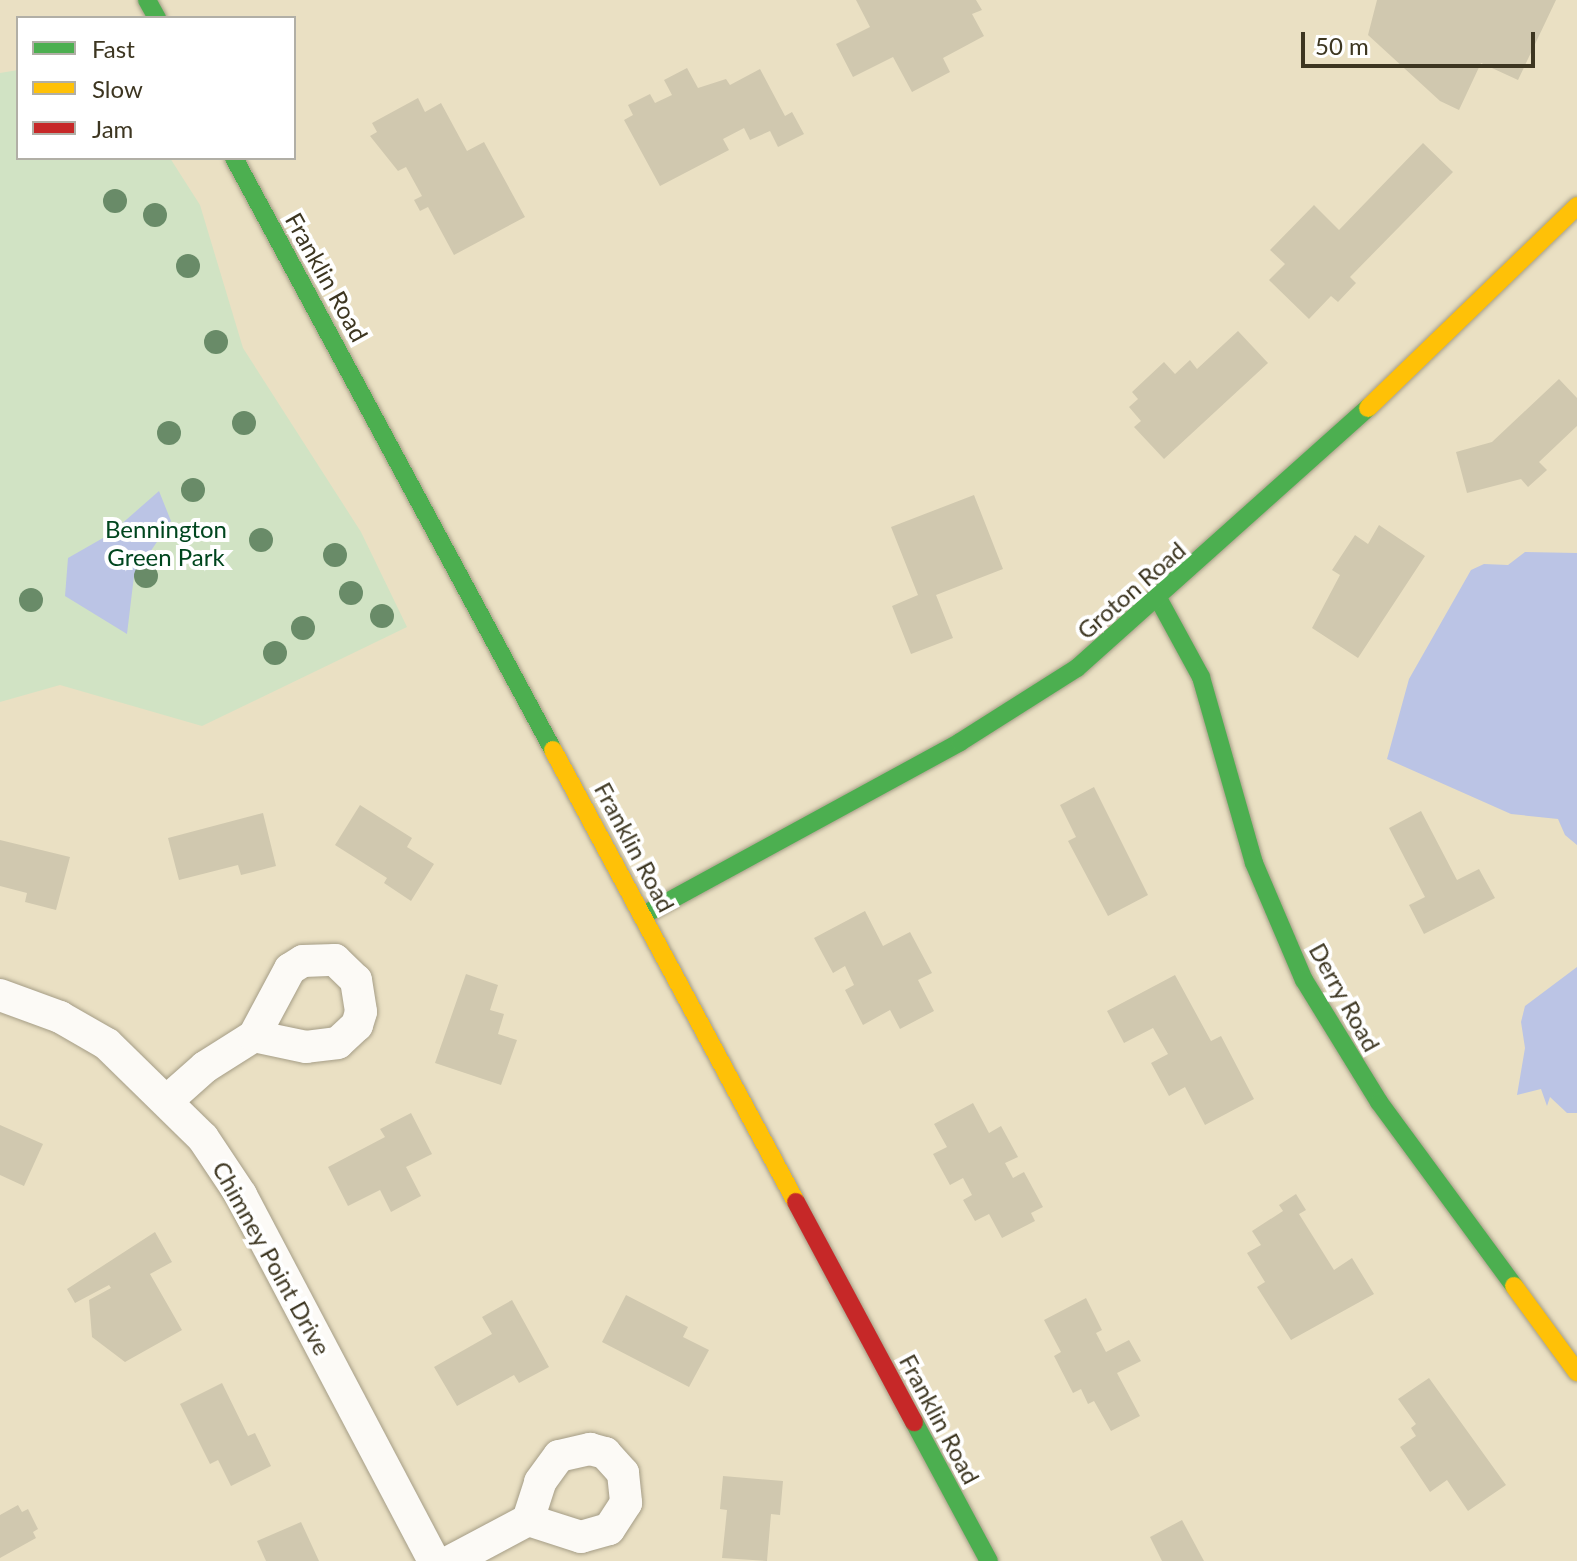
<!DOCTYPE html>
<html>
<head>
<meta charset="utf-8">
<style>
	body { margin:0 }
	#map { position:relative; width:1577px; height:1561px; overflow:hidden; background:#eae0c3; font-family:Lato,sans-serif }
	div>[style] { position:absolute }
	.green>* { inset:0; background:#d1e3c4 }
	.water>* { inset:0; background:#bbc4e5 }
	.building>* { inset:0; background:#d0c8af }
	.roads { filter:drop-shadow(0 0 2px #a59d86) drop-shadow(0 0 2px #a59d86) }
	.street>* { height:32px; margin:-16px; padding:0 16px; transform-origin:16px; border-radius:16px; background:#fcfaf6 }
	.fast>* { height:18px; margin:-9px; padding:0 9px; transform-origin:9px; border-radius:9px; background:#4caf50 }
	.slow>* { height:18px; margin:-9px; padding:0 9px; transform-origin:9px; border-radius:9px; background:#ffc107 }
	.jam>* { height:18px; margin:-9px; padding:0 9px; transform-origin:9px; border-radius:9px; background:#c62828 }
	.trees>* { width:24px; height:24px; margin:-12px; border-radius:50%; background:#698b68 }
	span { translate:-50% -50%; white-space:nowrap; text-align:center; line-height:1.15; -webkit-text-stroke:8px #fff; paint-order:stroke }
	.street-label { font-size:24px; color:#3d3621 }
	.park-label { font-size:24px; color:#00461e }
	.legend { position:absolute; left:16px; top:16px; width:280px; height:144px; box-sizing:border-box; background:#fff; border:2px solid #b1afa6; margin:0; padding:10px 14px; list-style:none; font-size:24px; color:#3d3621 }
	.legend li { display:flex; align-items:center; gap:16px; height:40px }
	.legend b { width:40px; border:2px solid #b1afa6 }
	.scale { position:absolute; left:1301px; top:32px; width:234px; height:36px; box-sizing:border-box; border:4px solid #3d3621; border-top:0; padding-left:10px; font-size:24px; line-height:28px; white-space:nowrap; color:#3d3621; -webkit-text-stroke:6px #fff; paint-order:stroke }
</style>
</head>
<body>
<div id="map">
	<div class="green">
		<i style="clip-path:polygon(18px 70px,18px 158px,170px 158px,200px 205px,243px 348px,361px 532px,407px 627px,202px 726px,60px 685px,0 702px,0 73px)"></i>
	</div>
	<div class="water">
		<i style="clip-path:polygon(159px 491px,171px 521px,134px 576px,127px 634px,65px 596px,68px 558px,110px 534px)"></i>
		<i style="clip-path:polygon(1525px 552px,1577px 553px,1577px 845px,1565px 835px,1558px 819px,1511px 814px,1387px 759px,1409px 679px,1471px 570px,1484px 564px,1508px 565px)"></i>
		<i style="clip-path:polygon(1577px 967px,1577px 1113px,1567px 1113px,1550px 1097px,1547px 1106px,1541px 1089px,1517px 1095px,1525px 1048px,1521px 1022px,1525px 1006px)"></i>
	</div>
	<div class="building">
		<i style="clip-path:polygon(856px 0,976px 0,982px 10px,972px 14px,984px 36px,943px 58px,950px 72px,912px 92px,893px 57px,853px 77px,836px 44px,870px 27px)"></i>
		<i style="clip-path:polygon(1377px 0,1556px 0,1518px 80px,1481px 63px,1459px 110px,1440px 101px,1368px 35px)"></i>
		<i style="clip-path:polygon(687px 68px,698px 88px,726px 79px,730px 85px,760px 69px,785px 116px,792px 112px,804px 134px,778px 147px,770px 131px,750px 140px,744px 128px,723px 139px,729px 150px,660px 186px,624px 120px,633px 115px,628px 105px,650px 94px,655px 103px,672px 95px,664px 80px)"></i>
		<i style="clip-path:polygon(418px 98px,425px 112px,441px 103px,467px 151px,484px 142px,525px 217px,454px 255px,428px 207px,420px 211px,414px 200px,422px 196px,406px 167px,398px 171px,370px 136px,377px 132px,372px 123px)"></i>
		<i style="clip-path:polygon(1423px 143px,1453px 172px,1350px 277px,1356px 283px,1338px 302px,1331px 296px,1309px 319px,1269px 280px,1285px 264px,1270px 250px,1314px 205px,1339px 230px)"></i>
		<i style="clip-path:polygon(1238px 331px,1268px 363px,1164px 459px,1134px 427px,1141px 421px,1129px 407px,1138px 399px,1132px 392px,1164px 362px,1175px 374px,1190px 360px,1197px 369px)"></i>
		<i style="clip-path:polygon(1559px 379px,1577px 398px,1577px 426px,1539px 462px,1547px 470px,1528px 487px,1521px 479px,1467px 493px,1456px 452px,1492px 442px)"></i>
		<i style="clip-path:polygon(974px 495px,1003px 569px,936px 595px,953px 638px,911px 654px,892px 606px,918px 595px,891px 527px)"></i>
		<i style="clip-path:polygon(1379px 525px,1425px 556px,1358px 658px,1312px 628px,1340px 575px,1332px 570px,1355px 535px,1368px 544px)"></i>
		<i style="clip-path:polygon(1094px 787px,1148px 895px,1108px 916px,1068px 841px,1076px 837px,1060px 805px)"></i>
		<i style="clip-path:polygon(360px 805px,412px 838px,407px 847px,434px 864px,411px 901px,384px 883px,387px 878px,335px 845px)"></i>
		<i style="clip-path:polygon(1421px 811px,1457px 880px,1479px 869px,1495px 898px,1424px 934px,1409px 905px,1425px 897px,1389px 828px)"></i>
		<i style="clip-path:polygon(263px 813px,276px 866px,241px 875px,238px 865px,179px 880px,168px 838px)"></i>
		<i style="clip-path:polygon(0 840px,70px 857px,56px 910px,25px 902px,27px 893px,0 886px)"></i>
		<i style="clip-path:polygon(865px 911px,883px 946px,910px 932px,932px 973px,918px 980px,934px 1011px,900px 1029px,890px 1010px,863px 1025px,845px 990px,854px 985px,845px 966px,833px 973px,814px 938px)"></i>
		<i style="clip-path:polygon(466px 974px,498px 985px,490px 1010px,504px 1014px,498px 1034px,517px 1040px,501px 1085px,435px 1063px)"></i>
		<i style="clip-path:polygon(1175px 975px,1211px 1041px,1221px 1036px,1254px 1099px,1205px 1125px,1185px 1087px,1169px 1096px,1151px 1063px,1168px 1054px,1153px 1028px,1124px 1043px,1107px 1011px)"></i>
		<i style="clip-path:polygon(973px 1103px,989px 1133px,1001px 1126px,1018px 1157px,1005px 1163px,1013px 1178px,1024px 1172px,1043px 1207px,1031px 1213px,1035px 1221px,1002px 1238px,989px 1214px,975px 1221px,963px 1200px,972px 1195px,963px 1178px,950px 1185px,933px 1154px,947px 1147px,934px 1124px)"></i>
		<i style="clip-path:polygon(411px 1113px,432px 1154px,406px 1167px,421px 1196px,391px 1212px,380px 1190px,348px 1206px,328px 1167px,385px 1137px,380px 1129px)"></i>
		<i style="clip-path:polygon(0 1125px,43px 1144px,24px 1186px,0 1175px)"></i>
		<i style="clip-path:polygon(1296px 1194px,1306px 1210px,1299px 1214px,1334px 1270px,1352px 1258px,1374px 1294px,1291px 1340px,1257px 1287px,1265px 1282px,1247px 1253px,1261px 1245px,1252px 1231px,1283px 1211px,1279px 1205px)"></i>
		<i style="clip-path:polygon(155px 1232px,172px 1262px,150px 1274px,182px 1330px,125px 1362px,92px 1337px,89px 1300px,111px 1288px,109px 1285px,75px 1303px,67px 1289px)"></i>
		<i style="clip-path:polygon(626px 1295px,688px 1327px,683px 1337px,709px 1350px,689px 1387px,602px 1342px)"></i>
		<i style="clip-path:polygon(1086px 1298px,1102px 1330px,1096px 1333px,1106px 1352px,1129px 1340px,1141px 1361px,1117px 1373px,1140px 1416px,1111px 1431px,1094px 1401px,1088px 1404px,1081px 1389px,1073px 1393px,1054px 1356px,1061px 1352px,1044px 1320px)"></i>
		<i style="clip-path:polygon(512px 1300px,549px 1367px,519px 1383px,514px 1375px,457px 1406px,434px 1367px,492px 1334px,482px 1317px)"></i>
		<i style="clip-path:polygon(1429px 1378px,1506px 1485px,1468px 1511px,1447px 1480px,1430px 1492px,1400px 1447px,1416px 1436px,1411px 1428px,1416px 1424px,1398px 1399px)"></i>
		<i style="clip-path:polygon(222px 1383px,248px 1436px,255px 1433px,271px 1466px,231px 1486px,218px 1460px,210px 1464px,180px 1404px)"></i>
		<i style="clip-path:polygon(723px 1476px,783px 1481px,780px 1515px,771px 1514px,767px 1561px,722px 1558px,727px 1510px,720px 1509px)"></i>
		<i style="clip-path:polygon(18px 1505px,22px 1512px,28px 1509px,38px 1529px,33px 1532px,36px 1538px,0 1558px,0 1515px)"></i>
		<i style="clip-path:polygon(1182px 1520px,1204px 1561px,1162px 1561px,1150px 1537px)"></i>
		<i style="clip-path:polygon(301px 1522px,319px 1561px,266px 1561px,257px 1541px)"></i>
	</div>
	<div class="roads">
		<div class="street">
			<i style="left:0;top:995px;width:64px;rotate:20.1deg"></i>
			<i style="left:60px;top:1017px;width:54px;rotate:29.9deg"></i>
			<i style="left:107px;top:1044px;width:134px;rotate:44.4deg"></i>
			<i style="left:203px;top:1138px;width:69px;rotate:56.3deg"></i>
			<i style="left:241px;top:1195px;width:414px;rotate:62.2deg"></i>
			<i style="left:169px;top:1099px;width:48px;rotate:-41.6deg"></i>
			<i style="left:205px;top:1067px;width:58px;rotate:-32.3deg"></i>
			<i style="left:254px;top:1036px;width:76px;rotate:-61.8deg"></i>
			<i style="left:290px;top:969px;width:15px;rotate:-32deg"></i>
			<i style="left:303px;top:961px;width:32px;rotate:-2deg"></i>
			<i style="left:335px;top:960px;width:29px;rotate:44deg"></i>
			<i style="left:356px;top:980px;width:32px;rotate:81deg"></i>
			<i style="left:361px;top:1012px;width:14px;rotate:107deg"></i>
			<i style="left:357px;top:1025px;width:26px;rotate:137deg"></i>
			<i style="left:338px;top:1043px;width:32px;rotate:173deg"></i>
			<i style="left:306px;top:1047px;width:53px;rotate:-168.1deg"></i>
			<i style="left:451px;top:1561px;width:87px;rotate:-28deg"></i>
			<i style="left:528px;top:1520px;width:40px;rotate:-72deg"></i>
			<i style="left:540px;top:1482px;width:32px;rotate:-54deg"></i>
			<i style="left:559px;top:1456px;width:32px;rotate:-13deg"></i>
			<i style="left:590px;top:1449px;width:16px;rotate:15deg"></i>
			<i style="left:605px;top:1453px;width:27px;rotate:48deg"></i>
			<i style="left:623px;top:1473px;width:30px;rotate:84deg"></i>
			<i style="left:626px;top:1503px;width:31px;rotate:123deg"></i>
			<i style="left:609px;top:1529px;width:29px;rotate:164deg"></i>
			<i style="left:581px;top:1537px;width:56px;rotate:-162.2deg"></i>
		</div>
		<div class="fast">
			<i style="left:147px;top:0;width:21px;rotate:61deg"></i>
			<i style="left:234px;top:158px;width:672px;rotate:61.68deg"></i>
			<i style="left:1159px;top:600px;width:88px;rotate:61.4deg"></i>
			<i style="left:1201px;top:677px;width:193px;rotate:74.1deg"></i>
			<i style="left:1254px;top:863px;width:127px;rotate:66.9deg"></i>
			<i style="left:1304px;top:980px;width:143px;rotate:58.4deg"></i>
			<i style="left:1379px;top:1102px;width:228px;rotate:53.7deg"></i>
			<i style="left:645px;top:914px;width:359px;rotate:-28.6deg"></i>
			<i style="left:960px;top:742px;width:138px;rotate:-32.3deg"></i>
			<i style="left:1077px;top:668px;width:390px;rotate:-41.8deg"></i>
			<i style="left:914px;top:1422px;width:158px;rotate:61.7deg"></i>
		</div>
		<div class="slow">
			<i style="left:1368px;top:408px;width:291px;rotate:-44deg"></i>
			<i style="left:553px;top:750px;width:513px;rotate:61.74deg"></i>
			<i style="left:1514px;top:1286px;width:107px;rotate:53.8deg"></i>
		</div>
		<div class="jam">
			<i style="left:796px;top:1202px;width:250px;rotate:61.8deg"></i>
		</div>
	</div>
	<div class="trees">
		<i style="left:115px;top:201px"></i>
		<i style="left:155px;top:215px"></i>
		<i style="left:188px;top:266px"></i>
		<i style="left:216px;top:342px"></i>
		<i style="left:244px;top:423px"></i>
		<i style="left:169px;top:433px"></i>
		<i style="left:193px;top:490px"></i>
		<i style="left:261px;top:540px"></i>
		<i style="left:335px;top:555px"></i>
		<i style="left:146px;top:576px"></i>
		<i style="left:351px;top:593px"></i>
		<i style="left:31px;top:600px"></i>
		<i style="left:382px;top:616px"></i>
		<i style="left:303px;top:628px"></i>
		<i style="left:275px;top:653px"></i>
	</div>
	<div class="street-label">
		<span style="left:327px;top:277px;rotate:61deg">Franklin Road</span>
		<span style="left:1131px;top:590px;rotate:-41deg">Groton Road</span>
		<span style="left:635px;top:847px;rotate:62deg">Franklin Road</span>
		<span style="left:1345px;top:997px;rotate:61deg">Derry Road</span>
		<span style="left:272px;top:1258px;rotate:61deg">Chimney Point Drive</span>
		<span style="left:940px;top:1419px;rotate:62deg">Franklin Road</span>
	</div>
	<div class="park-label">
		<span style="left:166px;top:543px">Bennington<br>Green Park</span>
	</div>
	<ul class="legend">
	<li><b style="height:10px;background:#4caf50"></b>Fast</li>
	<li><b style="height:10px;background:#ffc107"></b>Slow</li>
	<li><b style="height:10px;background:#c62828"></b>Jam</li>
	</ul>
	<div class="scale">50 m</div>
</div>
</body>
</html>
